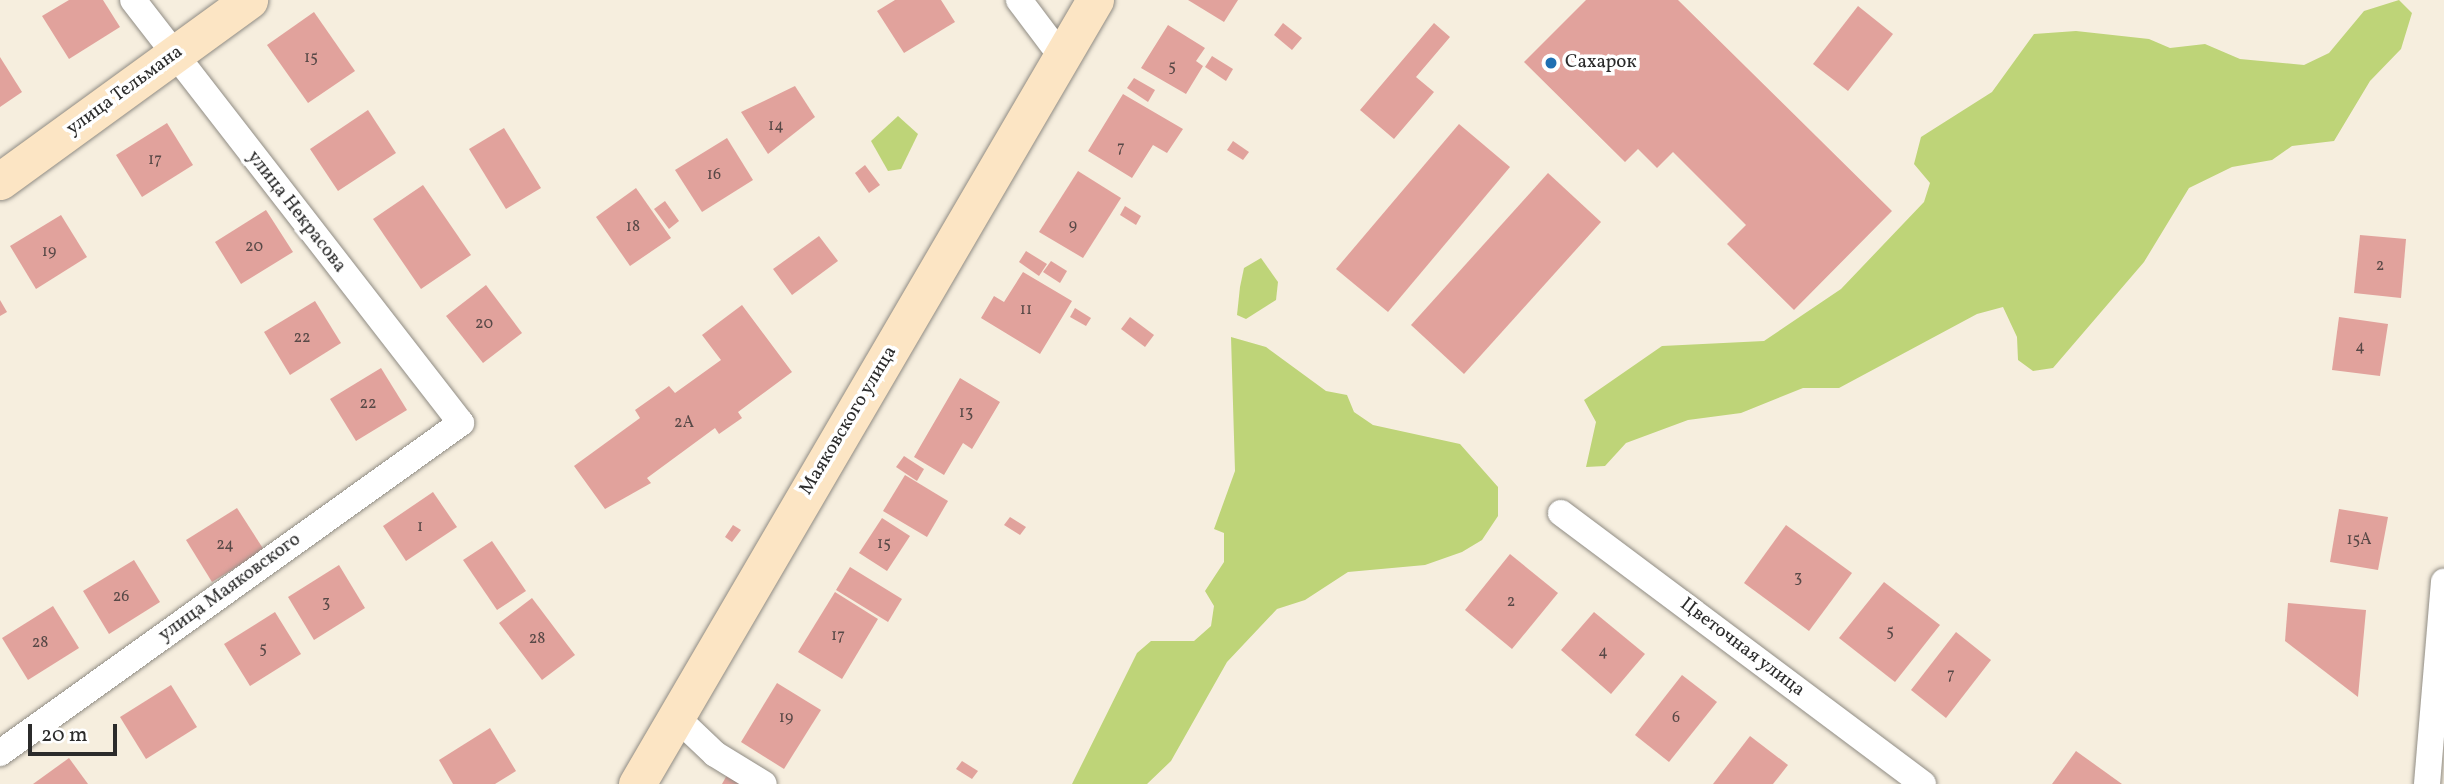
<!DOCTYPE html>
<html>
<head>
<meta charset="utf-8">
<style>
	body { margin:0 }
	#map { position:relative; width:2444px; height:784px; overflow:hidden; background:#f6eede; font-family:Vollkorn,serif }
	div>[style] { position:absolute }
	.green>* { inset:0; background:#bed478 }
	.building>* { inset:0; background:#e1a29c }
	.roads { filter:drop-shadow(0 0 2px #908c84) drop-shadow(0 0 2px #908c84) }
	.street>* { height:26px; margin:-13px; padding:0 13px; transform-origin:13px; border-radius:13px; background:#fff }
	.secondary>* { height:37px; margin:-18.5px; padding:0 18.5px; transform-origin:18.5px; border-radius:18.5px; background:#fce5c4 }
	.dots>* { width:19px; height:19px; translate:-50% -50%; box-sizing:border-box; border:4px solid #fff; border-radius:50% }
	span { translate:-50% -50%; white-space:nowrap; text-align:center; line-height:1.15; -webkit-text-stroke:7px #fff; paint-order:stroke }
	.number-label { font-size:16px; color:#584947 }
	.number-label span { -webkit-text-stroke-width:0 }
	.poi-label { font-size:19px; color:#2b2b2b }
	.left { translate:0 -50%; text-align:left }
	.street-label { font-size:19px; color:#2b2b2b }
	.scale { position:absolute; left:28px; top:724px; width:89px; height:32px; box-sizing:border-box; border:4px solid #2b2b2b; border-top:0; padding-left:9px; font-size:21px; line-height:24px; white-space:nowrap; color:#2b2b2b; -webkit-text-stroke:5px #fff; paint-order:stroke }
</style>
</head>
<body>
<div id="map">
	<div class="green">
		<i style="clip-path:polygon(2399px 0,2412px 13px,2401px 49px,2370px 81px,2334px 141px,2292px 146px,2272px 160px,2232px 167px,2189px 188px,2144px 262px,2053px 368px,2033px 371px,2018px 360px,2017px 337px,2003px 307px,1977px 314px,1839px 388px,1803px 388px,1741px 413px,1688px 420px,1626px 443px,1605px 466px,1586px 467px,1596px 422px,1584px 400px,1662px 346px,1764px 341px,1841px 289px,1924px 202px,1930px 183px,1914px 164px,1921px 137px,1992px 92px,2034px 34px,2076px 31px,2149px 39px,2170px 48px,2205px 44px,2240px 59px,2304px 65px,2329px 53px,2364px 11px)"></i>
		<i style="clip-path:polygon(898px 116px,918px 134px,901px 169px,888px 171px,871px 141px)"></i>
		<i style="clip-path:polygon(1261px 258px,1278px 282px,1276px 300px,1246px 319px,1237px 315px,1240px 287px,1244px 268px)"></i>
		<i style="clip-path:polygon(1231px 337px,1266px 347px,1326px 391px,1347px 395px,1354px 412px,1373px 425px,1460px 444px,1498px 487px,1498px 516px,1482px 540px,1462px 552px,1425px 565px,1348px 572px,1305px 600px,1277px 609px,1227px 662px,1171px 761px,1147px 784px,1072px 784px,1137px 653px,1151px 641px,1194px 641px,1211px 626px,1214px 606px,1205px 591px,1224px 562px,1224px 533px,1214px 529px,1235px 471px)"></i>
	</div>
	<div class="building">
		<i style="clip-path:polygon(69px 0,103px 0,120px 27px,69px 59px,42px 16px)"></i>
		<i style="clip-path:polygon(895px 0,941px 0,955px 22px,904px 53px,877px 11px)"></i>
		<i style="clip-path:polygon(1188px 0,1238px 0,1224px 22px)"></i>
		<i style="clip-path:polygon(1586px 0,1678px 0,1892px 211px,1794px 310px,1727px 244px,1746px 225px,1673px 152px,1657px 168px,1638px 149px,1625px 162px,1524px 62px)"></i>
		<i style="clip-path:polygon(1858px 6px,1893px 34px,1848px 91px,1813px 64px)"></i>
		<i style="clip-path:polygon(314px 12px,355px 71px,308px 103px,267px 45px)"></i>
		<i style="clip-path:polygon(1283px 23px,1302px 38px,1292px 50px,1274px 35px)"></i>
		<i style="clip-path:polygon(1434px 23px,1450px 37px,1416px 77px,1434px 92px,1394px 139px,1360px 110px)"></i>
		<i style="clip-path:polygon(1168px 25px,1205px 48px,1196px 61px,1203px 66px,1186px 94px,1141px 68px)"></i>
		<i style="clip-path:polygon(1212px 56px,1233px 69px,1226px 81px,1205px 67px)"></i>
		<i style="clip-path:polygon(0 57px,22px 92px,0 107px)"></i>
		<i style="clip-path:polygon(1134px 78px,1155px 90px,1148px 102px,1127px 88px)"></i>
		<i style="clip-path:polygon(795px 86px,815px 117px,768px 154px,741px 112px)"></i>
		<i style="clip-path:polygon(1123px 94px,1183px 129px,1167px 153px,1153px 145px,1132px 178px,1088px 151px)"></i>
		<i style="clip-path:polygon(368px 110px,396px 153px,338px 191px,310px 149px)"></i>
		<i style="clip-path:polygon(167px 123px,193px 165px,142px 197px,116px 155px)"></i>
		<i style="clip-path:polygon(1459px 124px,1510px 167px,1388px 312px,1336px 269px)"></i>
		<i style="clip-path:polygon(504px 128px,541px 188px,506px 209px,469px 149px)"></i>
		<i style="clip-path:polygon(727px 138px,753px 180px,702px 212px,675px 170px)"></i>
		<i style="clip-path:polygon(1233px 141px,1249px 152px,1243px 160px,1227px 150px)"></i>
		<i style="clip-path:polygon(865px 165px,880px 185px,869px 193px,855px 173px)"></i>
		<i style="clip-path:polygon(1078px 171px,1121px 198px,1083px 258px,1039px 232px)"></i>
		<i style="clip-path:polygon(1548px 173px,1601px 222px,1464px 374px,1411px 325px)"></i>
		<i style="clip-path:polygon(423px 185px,471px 255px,421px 289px,373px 219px)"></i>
		<i style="clip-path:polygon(636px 188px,671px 238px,630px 266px,596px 217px)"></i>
		<i style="clip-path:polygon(665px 201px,679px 221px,669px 229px,654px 209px)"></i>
		<i style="clip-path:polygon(1125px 206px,1141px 216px,1136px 225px,1120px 215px)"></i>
		<i style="clip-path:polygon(266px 210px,293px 252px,241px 284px,215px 242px)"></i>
		<i style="clip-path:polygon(61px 215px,87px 257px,36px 289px,10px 246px)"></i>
		<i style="clip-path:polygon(2360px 235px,2406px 239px,2401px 298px,2354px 293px)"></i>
		<i style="clip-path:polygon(819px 236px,838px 261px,792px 295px,773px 269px)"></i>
		<i style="clip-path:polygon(1026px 251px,1047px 264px,1039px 276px,1019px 262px)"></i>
		<i style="clip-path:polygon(1051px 261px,1067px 271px,1060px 283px,1043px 272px)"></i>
		<i style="clip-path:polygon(1023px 272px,1072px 301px,1040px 354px,981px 318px,994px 296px,1004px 302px)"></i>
		<i style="clip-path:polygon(486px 285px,522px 333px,483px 363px,446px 316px)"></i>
		<i style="clip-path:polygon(0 300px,7px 312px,0 316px)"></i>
		<i style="clip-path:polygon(315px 301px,341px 343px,290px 375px,264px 332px)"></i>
		<i style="clip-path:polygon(742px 305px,792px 372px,738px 412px,742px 418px,719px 434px,715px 428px,647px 478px,651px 483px,605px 509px,574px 466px,640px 418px,635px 410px,669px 386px,675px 393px,721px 360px,702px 335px)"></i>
		<i style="clip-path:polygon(1075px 308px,1091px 318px,1086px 326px,1070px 317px)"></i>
		<i style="clip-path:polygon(1130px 317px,1154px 335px,1145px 347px,1121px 329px)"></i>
		<i style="clip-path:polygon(2339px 317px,2388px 324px,2380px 376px,2332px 370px)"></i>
		<i style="clip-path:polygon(381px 368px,407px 410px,356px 441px,330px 399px)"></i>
		<i style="clip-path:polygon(960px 378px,1000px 402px,972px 449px,963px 443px,944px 475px,914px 457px)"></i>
		<i style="clip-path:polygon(904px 456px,924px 469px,917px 481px,896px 467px)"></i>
		<i style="clip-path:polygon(905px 475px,948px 501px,927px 537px,883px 511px)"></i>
		<i style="clip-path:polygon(433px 492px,457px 527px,406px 561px,383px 526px)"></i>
		<i style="clip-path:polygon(237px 508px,264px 550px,212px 582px,186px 540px)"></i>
		<i style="clip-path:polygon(2339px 509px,2388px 517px,2378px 570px,2330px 562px)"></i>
		<i style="clip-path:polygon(1010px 517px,1026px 527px,1020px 535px,1004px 525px)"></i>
		<i style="clip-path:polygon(882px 518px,910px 536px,887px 571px,859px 553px)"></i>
		<i style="clip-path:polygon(733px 525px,741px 530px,732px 542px,725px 537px)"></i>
		<i style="clip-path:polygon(1786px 525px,1852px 573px,1809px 631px,1744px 583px)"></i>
		<i style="clip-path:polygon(492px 541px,526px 591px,497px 610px,463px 560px)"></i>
		<i style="clip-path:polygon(1510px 554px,1558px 593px,1512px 649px,1465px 610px)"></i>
		<i style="clip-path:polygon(134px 560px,160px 602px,109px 634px,83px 591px)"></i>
		<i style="clip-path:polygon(339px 565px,365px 608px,314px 640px,288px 597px)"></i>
		<i style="clip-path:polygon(850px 567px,902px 599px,888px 622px,836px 590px)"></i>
		<i style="clip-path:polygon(1884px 582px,1940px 625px,1895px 682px,1839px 638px)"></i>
		<i style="clip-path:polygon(835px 592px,878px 619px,842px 679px,798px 652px)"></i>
		<i style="clip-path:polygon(532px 598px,575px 655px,542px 680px,499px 623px)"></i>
		<i style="clip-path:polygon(2288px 603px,2366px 610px,2358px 697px,2285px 641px)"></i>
		<i style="clip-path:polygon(53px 606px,79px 648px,28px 680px,2px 638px)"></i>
		<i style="clip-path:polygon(275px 612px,301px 654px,250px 686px,224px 644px)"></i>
		<i style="clip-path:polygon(1594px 612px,1645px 654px,1611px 694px,1561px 650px)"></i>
		<i style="clip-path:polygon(1956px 632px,1991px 660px,1946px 718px,1911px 690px)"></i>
		<i style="clip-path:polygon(1682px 675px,1717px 702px,1669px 762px,1635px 735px)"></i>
		<i style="clip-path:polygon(777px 683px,821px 710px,784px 769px,741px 742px)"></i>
		<i style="clip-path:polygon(171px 685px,197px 727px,146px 759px,120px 717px)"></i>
		<i style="clip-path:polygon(490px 728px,516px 771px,495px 784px,453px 784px,439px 760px)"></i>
		<i style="clip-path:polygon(1750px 736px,1788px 765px,1773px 784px,1713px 784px)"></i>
		<i style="clip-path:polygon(2076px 751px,2122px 784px,2052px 784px)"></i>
		<i style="clip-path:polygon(69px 758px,88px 784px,33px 784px)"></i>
		<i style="clip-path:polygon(962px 761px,978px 771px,972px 779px,956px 769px)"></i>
		<i style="clip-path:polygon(727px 775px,743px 784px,722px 784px)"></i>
	</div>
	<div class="roads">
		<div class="street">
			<i style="left:1019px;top:0;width:71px;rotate:53deg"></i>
			<i style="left:1561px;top:513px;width:452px;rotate:36.8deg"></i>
			<i style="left:675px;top:716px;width:55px;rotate:43.5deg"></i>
			<i style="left:715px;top:754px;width:57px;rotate:31.5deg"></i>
			<i style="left:0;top:753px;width:567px;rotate:-35.6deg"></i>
			<i style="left:461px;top:423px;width:535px;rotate:-127.79deg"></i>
			<i style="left:2427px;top:784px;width:203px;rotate:-85.2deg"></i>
		</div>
		<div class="secondary">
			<i style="left:0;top:181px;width:308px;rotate:-36deg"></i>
			<i style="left:637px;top:784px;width:908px;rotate:-59.71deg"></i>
		</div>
	</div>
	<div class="dots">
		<i style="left:1551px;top:63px;background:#1f6fb2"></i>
	</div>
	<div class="number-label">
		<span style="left:311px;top:58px">15</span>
		<span style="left:1172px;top:67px">5</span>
		<span style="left:776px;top:126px">14</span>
		<span style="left:1121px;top:148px">7</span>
		<span style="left:155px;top:160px">17</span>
		<span style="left:714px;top:175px">16</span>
		<span style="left:1073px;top:226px">9</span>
		<span style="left:633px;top:227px">18</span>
		<span style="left:254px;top:247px">20</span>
		<span style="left:49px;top:252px">19</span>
		<span style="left:2380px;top:266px">2</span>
		<span style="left:1026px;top:310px">11</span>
		<span style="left:484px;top:324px">20</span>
		<span style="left:302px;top:338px">22</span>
		<span style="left:2360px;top:347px">4</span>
		<span style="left:368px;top:404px">22</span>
		<span style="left:966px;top:413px">13</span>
		<span style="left:684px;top:423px">2А</span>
		<span style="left:420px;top:527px">1</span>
		<span style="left:2359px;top:540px">15А</span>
		<span style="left:884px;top:544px">15</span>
		<span style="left:225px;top:545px">24</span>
		<span style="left:1798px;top:578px">3</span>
		<span style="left:121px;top:597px">26</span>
		<span style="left:1511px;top:602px">2</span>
		<span style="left:326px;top:603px">3</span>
		<span style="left:1890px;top:632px">5</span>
		<span style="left:838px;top:636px">17</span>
		<span style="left:537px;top:639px">28</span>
		<span style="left:40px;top:643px">28</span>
		<span style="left:263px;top:649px">5</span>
		<span style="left:1603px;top:652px">4</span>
		<span style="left:1951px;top:675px">7</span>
		<span style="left:786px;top:718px">19</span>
		<span style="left:1676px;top:718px">6</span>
	</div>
	<div class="poi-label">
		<span class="left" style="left:1565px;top:63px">Сахарок</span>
	</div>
	<div class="street-label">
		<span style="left:125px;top:91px;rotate:-36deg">улица Тельмана</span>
		<span style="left:296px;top:212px;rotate:52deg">улица Некрасова</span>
		<span style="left:849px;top:421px;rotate:-59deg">Маяковского улица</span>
		<span style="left:230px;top:588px;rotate:-36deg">улица Маяковского</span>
		<span style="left:1742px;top:648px;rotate:37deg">Цветочная улица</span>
	</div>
	<div class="scale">20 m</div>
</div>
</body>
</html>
